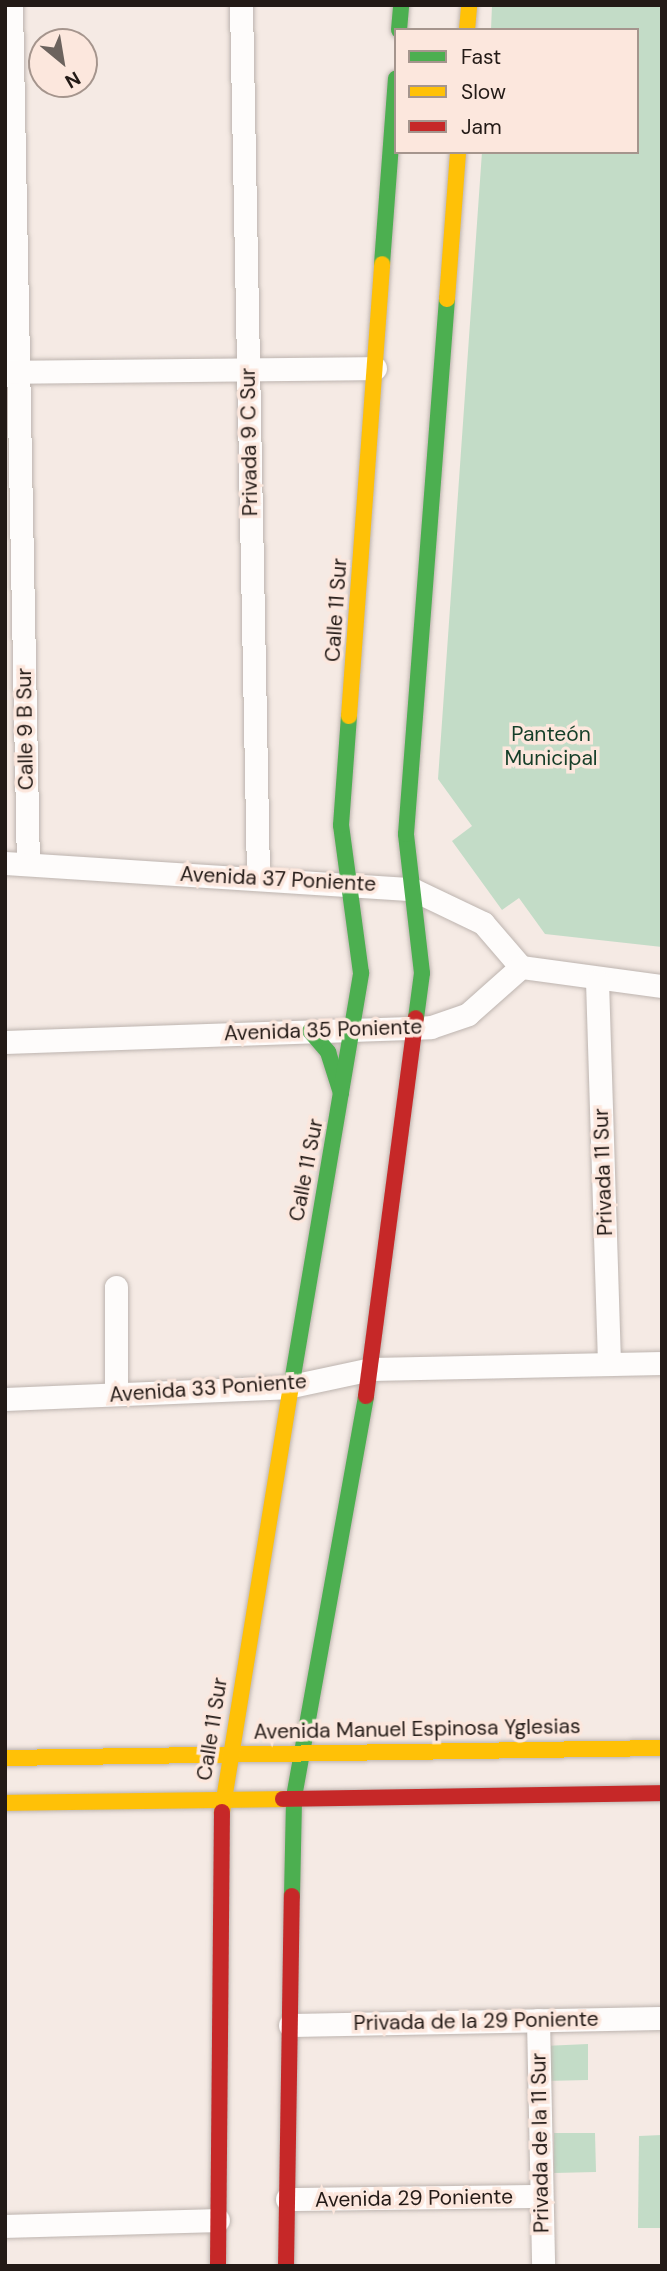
<!DOCTYPE html>
<html>
<head>
<meta charset="utf-8">
<style>
	body { margin:0 }
	#map { position:relative; width:667px; height:2271px; overflow:hidden; background:#f5eae4; font-family:"DM Sans",sans-serif }
	div>[style] { position:absolute }
	.green>* { inset:0; background:#c3dcc7 }
	.roads { filter:drop-shadow(0 0 2px #bdb4af) drop-shadow(0 0 2px #bdb4af) }
	.street>* { height:23px; margin:-11.5px; padding:0 11.5px; transform-origin:11.5px; border-radius:11.5px; background:#fefcfb }
	.fast>* { height:16px; margin:-8px; padding:0 8px; transform-origin:8px; border-radius:8px; background:#4caf50 }
	.slow>* { height:16px; margin:-8px; padding:0 8px; transform-origin:8px; border-radius:8px; background:#ffc107 }
	.jam>* { height:16px; margin:-8px; padding:0 8px; transform-origin:8px; border-radius:8px; background:#c62828 }
	span { translate:-50% -50%; white-space:nowrap; text-align:center; line-height:1.15; -webkit-text-stroke:7px #fce7dd; paint-order:stroke }
	.street-label { font-size:21px; color:#231a16 }
	.park-label { font-size:21px; color:#153e28 }
	.frame { position:absolute; inset:0; border:7px solid #231a16; pointer-events:none }
	.legend { position:absolute; left:394px; top:28px; width:245px; height:126px; box-sizing:border-box; background:#fce7dd; border:2px solid #a5958d; margin:0; padding:9px 12px; list-style:none; font-size:21px; color:#231a16 }
	.legend li { display:flex; align-items:center; gap:14px; height:35px }
	.legend b { width:35px; border:2px solid #a5958d }
	.north { position:absolute; left:28px; top:28px; width:70px; height:70px; box-sizing:border-box; background:#fce7dd; border:2px solid #a5958d; border-radius:50%; rotate:150deg; font-size:19px; font-weight:700; line-height:28px; text-align:center; color:#231a16 }
	.north::after { content:''; display:block; margin:auto; width:24px; height:32px; background:#6c635e; clip-path:polygon(50% 0,100% 100%,50% 72%,0 100%) }
</style>
</head>
<body>
<div id="map">
	<div class="green">
		<i style="clip-path:polygon(492px 5px,662px 5px,662px 947px,545px 934px,519px 898px,502px 910px,452px 841px,472px 826px,438px 779px,482px 152px,637px 152px,637px 30px,491px 30px)"></i>
		<i style="clip-path:polygon(588px 2044px,588px 2080px,545px 2081px,544px 2046px)"></i>
		<i style="clip-path:polygon(554px 2133px,595px 2133px,596px 2172px,554px 2173px)"></i>
		<i style="clip-path:polygon(662px 2135px,662px 2228px,638px 2228px,639px 2136px)"></i>
	</div>
	<div class="roads">
		<div class="street">
			<i style="left:11px;top:5px;width:859px;rotate:88.87deg"></i>
			<i style="left:241px;top:5px;width:873px;rotate:88.88deg"></i>
			<i style="left:5px;top:372px;width:370px;rotate:-0.6deg"></i>
			<i style="left:5px;top:863px;width:408px;rotate:3.7deg"></i>
			<i style="left:412px;top:889px;width:79px;rotate:25.6deg"></i>
			<i style="left:483px;top:923px;width:58px;rotate:49.2deg"></i>
			<i style="left:521px;top:967px;width:142px;rotate:7.7deg"></i>
			<i style="left:597px;top:981px;width:383px;rotate:88.2deg"></i>
			<i style="left:5px;top:1042px;width:426px;rotate:-2deg"></i>
			<i style="left:431px;top:1027px;width:39px;rotate:-19deg"></i>
			<i style="left:468px;top:1014px;width:71px;rotate:-41.6deg"></i>
			<i style="left:116px;top:1287px;width:107px;rotate:90deg"></i>
			<i style="left:5px;top:1399px;width:282px;rotate:-2.4deg"></i>
			<i style="left:287px;top:1387px;width:86px;rotate:-12.1deg"></i>
			<i style="left:371px;top:1369px;width:291px;rotate:-1.2deg"></i>
			<i style="left:538px;top:2020px;width:246px;rotate:88.8deg"></i>
			<i style="left:290px;top:2025px;width:372px;rotate:-1.1deg"></i>
			<i style="left:287px;top:2199px;width:254px;rotate:-0.7deg"></i>
			<i style="left:5px;top:2226px;width:213px;rotate:-1.6deg"></i>
		</div>
		<div class="fast">
			<i style="left:399px;top:30px;width:25px;rotate:-85deg"></i>
			<i style="left:382px;top:264px;width:186px;rotate:-85.7deg"></i>
			<i style="left:416px;top:1018px;width:45px;rotate:-82.4deg"></i>
			<i style="left:422px;top:973px;width:140px;rotate:-96.6deg"></i>
			<i style="left:406px;top:834px;width:537px;rotate:-85.62deg"></i>
			<i style="left:310px;top:1031px;width:28px;rotate:49deg"></i>
			<i style="left:328px;top:1052px;width:43px;rotate:72.4deg"></i>
			<i style="left:291px;top:1388px;width:421px;rotate:-80.4deg"></i>
			<i style="left:361px;top:973px;width:149px;rotate:-97.7deg"></i>
			<i style="left:341px;top:825px;width:109px;rotate:-85.8deg"></i>
			<i style="left:292px;top:1896px;width:99px;rotate:-88.8deg"></i>
			<i style="left:294px;top:1797px;width:407px;rotate:-79.8deg"></i>
		</div>
		<div class="slow">
			<i style="left:467px;top:30px;width:25px;rotate:-85deg"></i>
			<i style="left:447px;top:299px;width:147px;rotate:-85.7deg"></i>
			<i style="left:349px;top:716px;width:453px;rotate:-85.8deg"></i>
			<i style="left:5px;top:1758px;width:657px;rotate:-0.87deg"></i>
			<i style="left:5px;top:1803px;width:278px;rotate:-0.8deg"></i>
			<i style="left:222px;top:1812px;width:430px;rotate:-80.8deg"></i>
		</div>
		<div class="jam">
			<i style="left:366px;top:1396px;width:381px;rotate:-82.5deg"></i>
			<i style="left:283px;top:1799px;width:379px;rotate:-0.9deg"></i>
			<i style="left:218px;top:2266px;width:454px;rotate:-89.5deg"></i>
			<i style="left:286px;top:2266px;width:370px;rotate:-89.1deg"></i>
		</div>
	</div>
	<div class="street-label">
		<span style="left:249px;top:442px;rotate:-91deg">Privada 9 C Sur</span>
		<span style="left:336px;top:610px;rotate:-86deg">Calle 11 Sur</span>
		<span style="left:25px;top:729px;rotate:-91deg">Calle 9 B Sur</span>
		<span style="left:278px;top:879px;rotate:3deg">Avenida 37 Poniente</span>
		<span style="left:323px;top:1030px;rotate:-2deg">Avenida 35 Poniente</span>
		<span style="left:306px;top:1170px;rotate:-79deg">Calle 11 Sur</span>
		<span style="left:603px;top:1172px;rotate:-92deg">Privada 11 Sur</span>
		<span style="left:208px;top:1388px;rotate:-4deg">Avenida 33 Poniente</span>
		<span style="left:212px;top:1729px;rotate:-81deg">Calle 11 Sur</span>
		<span style="left:417px;top:1729px;rotate:-1deg">Avenida Manuel Espinosa Yglesias</span>
		<span style="left:476px;top:2021px;rotate:-1deg">Privada de la 29 Poniente</span>
		<span style="left:540px;top:2143px;rotate:-91deg">Privada de la 11 Sur</span>
		<span style="left:414px;top:2198px;rotate:-1deg">Avenida 29 Poniente</span>
	</div>
	<div class="park-label">
		<span style="left:551px;top:746px">Panteón<br>Municipal</span>
	</div>
	<div class="frame"></div>
	<ul class="legend">
	<li><b style="height:9px;background:#4caf50"></b>Fast</li>
	<li><b style="height:9px;background:#ffc107"></b>Slow</li>
	<li><b style="height:9px;background:#c62828"></b>Jam</li>
	</ul>
	<div class="north">N</div>
</div>
</body>
</html>
